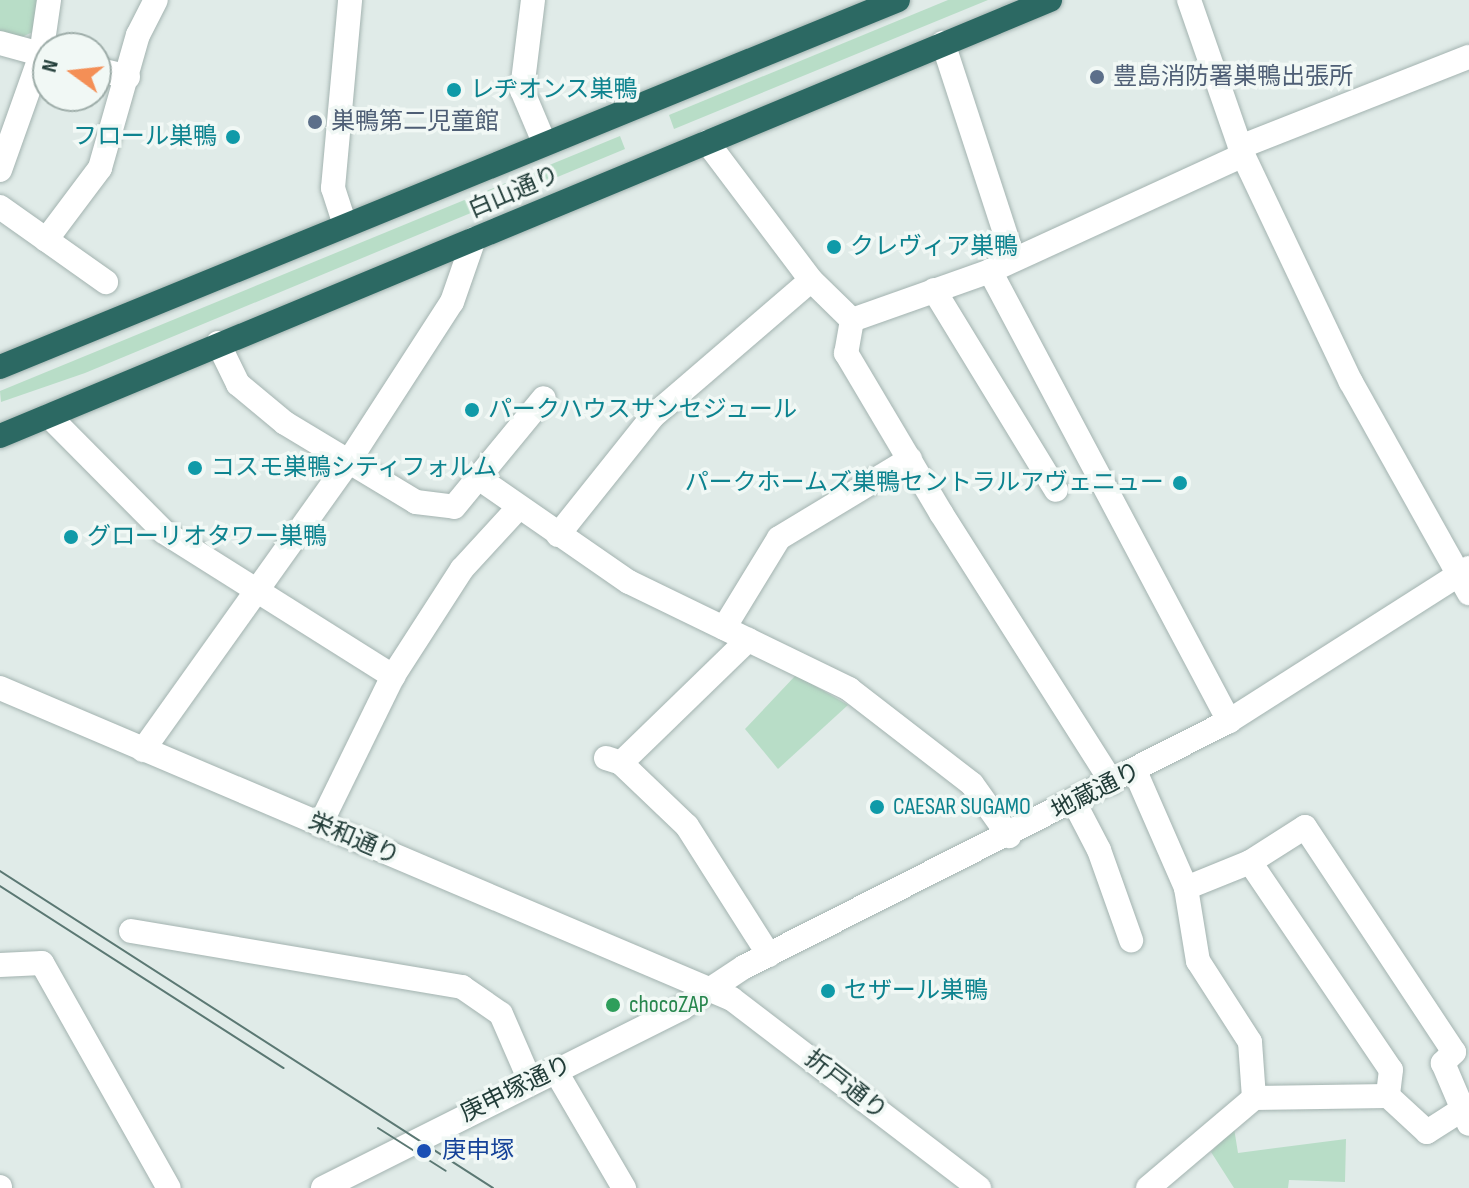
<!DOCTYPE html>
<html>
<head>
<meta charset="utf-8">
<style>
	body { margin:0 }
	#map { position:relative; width:1469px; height:1188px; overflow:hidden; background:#e0ebe8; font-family:"Sofia Sans Condensed","Noto Sans JP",sans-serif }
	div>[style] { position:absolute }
	.green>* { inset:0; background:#b8ddc7 }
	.roads { filter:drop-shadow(0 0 2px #a3b3b0) drop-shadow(0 0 2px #a3b3b0) }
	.minor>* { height:24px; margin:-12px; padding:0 12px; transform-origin:12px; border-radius:12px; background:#fff }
	.highway>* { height:24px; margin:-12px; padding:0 12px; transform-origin:12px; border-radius:12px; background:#2c6963 }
	.tram>* { height:2px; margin:-1px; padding:0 1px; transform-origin:1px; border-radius:1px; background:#5b7873 }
	.dots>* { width:22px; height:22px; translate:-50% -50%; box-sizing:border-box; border:4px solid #f1f8f5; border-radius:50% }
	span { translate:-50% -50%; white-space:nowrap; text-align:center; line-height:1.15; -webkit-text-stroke:7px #f1f8f5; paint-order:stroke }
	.service-label { font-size:24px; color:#4e5e75 }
	.left { translate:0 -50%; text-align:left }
	.culture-label { font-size:24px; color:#0d838f }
	.right { translate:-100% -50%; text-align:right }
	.street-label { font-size:24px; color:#213c38 }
	.leisure-label { font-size:24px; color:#27864d }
	.transit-label { font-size:24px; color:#164399 }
	.north { position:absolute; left:32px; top:32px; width:80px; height:80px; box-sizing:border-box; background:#f1f8f5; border:2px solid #9eada9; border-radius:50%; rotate:285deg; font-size:22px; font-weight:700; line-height:32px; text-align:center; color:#213c38 }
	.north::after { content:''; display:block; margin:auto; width:28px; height:36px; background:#f48f56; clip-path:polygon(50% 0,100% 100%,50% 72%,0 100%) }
</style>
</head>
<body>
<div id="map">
	<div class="green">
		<i style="clip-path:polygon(0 0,42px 0,37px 30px,22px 37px,0 32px)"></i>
		<i style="clip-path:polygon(948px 0,988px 0,674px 129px,669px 115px)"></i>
		<i style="clip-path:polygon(620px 136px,625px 149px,85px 373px,1px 402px,0 391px)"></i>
		<i style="clip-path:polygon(796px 675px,848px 705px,778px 769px,745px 729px)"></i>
		<i style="clip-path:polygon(1234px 1128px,1238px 1153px,1346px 1139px,1345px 1182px,1289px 1180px,1288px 1188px,1234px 1188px,1211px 1152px)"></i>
	</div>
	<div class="roads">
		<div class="minor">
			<i style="left:533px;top:0;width:91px;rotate:97deg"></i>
			<i style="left:522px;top:90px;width:56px;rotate:67.1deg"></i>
			<i style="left:1189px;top:0;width:164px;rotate:70.8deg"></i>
			<i style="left:1243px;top:155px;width:251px;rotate:64.6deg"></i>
			<i style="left:1351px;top:382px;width:242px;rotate:60.8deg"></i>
			<i style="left:0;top:43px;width:50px;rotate:15.2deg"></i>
			<i style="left:943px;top:43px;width:225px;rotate:71.9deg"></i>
			<i style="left:96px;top:69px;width:33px;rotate:14deg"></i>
			<i style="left:707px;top:142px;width:173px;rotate:53deg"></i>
			<i style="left:811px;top:280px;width:57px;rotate:44.3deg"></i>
			<i style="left:852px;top:320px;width:34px;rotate:100deg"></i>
			<i style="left:846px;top:353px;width:186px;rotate:59.3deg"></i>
			<i style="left:941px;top:513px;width:319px;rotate:57.6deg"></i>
			<i style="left:1240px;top:147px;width:246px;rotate:-21.5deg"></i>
			<i style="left:0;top:170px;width:122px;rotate:-70.4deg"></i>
			<i style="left:41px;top:55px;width:56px;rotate:-81.7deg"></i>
			<i style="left:0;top:207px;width:130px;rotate:35.3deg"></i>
			<i style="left:345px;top:225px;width:39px;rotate:-108deg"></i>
			<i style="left:333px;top:188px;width:189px;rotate:-84.8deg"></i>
			<i style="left:46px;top:240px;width:90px;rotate:-53.1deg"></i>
			<i style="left:100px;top:168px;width:138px;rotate:-74.1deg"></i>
			<i style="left:138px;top:35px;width:39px;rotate:-63deg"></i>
			<i style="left:990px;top:271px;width:510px;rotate:62.03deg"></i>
			<i style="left:934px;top:290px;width:234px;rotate:58.6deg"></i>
			<i style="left:852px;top:320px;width:146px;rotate:-19.5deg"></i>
			<i style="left:990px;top:271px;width:278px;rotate:-24.6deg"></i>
			<i style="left:218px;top:343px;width:46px;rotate:64deg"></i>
			<i style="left:238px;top:384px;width:61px;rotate:39.7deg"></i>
			<i style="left:285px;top:423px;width:153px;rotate:31.1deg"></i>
			<i style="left:416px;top:502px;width:38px;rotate:7deg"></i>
			<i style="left:454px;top:507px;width:141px;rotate:-50.5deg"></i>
			<i style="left:49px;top:416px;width:163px;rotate:45.2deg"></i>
			<i style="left:164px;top:532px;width:271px;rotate:32.2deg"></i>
			<i style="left:480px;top:479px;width:181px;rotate:34.7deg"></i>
			<i style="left:629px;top:582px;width:245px;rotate:25.9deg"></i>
			<i style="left:849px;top:689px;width:155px;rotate:37.7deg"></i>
			<i style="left:972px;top:784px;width:64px;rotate:54.6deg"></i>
			<i style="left:558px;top:535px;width:152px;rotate:-51.4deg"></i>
			<i style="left:653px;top:416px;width:208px;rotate:-40.7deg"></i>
			<i style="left:724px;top:628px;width:105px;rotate:-58.6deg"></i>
			<i style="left:779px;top:538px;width:153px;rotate:-31.1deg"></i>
			<i style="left:0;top:688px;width:795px;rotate:23.02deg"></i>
			<i style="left:732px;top:999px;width:311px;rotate:37.4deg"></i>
			<i style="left:143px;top:750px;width:355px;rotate:-54.5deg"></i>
			<i style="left:349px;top:461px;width:189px;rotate:-57.1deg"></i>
			<i style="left:452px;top:302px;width:67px;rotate:-70.8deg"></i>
			<i style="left:606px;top:758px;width:16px;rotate:18deg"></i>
			<i style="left:621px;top:763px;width:91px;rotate:43.7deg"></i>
			<i style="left:687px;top:826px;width:153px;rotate:57.6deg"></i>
			<i style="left:621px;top:763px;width:177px;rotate:-44.1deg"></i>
			<i style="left:1135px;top:771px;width:128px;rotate:66.4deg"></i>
			<i style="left:1186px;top:888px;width:74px;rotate:80.7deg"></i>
			<i style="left:1198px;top:961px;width:96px;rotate:57.3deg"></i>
			<i style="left:1250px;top:1042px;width:56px;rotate:85.9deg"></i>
			<i style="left:1074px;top:802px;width:54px;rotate:62.5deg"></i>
			<i style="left:1099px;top:850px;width:96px;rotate:70.4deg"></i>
			<i style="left:320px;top:825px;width:166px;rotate:-63.9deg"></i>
			<i style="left:393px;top:676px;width:127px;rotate:-57.2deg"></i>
			<i style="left:462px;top:569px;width:83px;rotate:-47.4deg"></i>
			<i style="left:1250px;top:862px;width:251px;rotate:55.9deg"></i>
			<i style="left:1391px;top:1070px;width:26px;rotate:97deg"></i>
			<i style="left:1186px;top:888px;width:69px;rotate:-22.1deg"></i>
			<i style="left:1250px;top:862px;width:65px;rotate:-32.5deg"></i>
			<i style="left:1305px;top:827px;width:270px;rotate:56.5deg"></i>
			<i style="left:1454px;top:1052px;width:16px;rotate:135deg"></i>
			<i style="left:1443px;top:1063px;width:66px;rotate:66.9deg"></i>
			<i style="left:131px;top:931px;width:336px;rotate:9.6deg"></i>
			<i style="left:462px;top:987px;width:47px;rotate:34.7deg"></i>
			<i style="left:501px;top:1014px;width:75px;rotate:66.5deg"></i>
			<i style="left:0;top:965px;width:42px;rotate:-2.7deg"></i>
			<i style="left:42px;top:963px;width:258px;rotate:60.6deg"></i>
			<i style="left:555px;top:1070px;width:137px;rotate:59.7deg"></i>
			<i style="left:0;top:1187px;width:1px;rotate:90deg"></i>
			<i style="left:323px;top:1188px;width:402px;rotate:-26.6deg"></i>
			<i style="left:682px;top:1008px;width:74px;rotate:-33.5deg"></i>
			<i style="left:744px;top:967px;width:544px;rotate:-26.89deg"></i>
			<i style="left:1229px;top:721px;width:285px;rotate:-32.5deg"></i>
			<i style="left:1148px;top:1188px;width:139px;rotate:-40.3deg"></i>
			<i style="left:1254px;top:1098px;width:134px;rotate:-0.9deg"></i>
			<i style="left:1388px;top:1096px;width:53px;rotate:42.7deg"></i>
			<i style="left:1427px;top:1132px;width:43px;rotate:-32.6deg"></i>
		</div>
		<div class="highway">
			<i style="left:0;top:367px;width:970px;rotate:-22.23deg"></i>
			<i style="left:0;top:436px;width:1137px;rotate:-22.55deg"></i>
		</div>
	</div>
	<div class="tram">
		<i style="left:0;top:871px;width:586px;rotate:32.74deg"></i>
		<i style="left:0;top:886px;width:337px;rotate:32.7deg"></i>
		<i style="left:378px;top:1128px;width:80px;rotate:32.3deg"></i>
	</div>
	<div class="dots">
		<i style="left:1097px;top:77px;background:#5c6f8a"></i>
		<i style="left:454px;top:90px;background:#0f9aa8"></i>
		<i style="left:315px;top:122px;background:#5c6f8a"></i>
		<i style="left:233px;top:137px;background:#0f9aa8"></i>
		<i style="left:834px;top:247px;background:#0f9aa8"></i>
		<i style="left:472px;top:410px;background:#0f9aa8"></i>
		<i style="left:195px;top:468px;background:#0f9aa8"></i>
		<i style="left:1180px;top:483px;background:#0f9aa8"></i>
		<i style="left:71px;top:537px;background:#0f9aa8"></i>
		<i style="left:877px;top:807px;background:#0f9aa8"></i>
		<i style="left:828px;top:991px;background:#0f9aa8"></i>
		<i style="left:613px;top:1005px;background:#2e9e5b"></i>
		<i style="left:424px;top:1151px;background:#1a4fb4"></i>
	</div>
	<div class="service-label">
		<span class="left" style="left:1113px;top:77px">豊島消防署巣鴨出張所</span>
		<span class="left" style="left:331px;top:122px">巣鴨第二児童館</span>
	</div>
	<div class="culture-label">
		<span class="left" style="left:470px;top:90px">レヂオンス巣鴨</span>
		<span class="right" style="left:217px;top:137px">フロール巣鴨</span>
		<span class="left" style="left:850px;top:247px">クレヴィア巣鴨</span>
		<span class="left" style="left:488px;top:410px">パークハウスサンセジュール</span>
		<span class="left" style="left:211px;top:468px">コスモ巣鴨シティフォルム</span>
		<span class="right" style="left:1164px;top:483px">パークホームズ巣鴨セントラルアヴェニュー</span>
		<span class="left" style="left:87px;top:537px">グローリオタワー巣鴨</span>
		<span class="left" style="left:893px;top:807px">CAESAR SUGAMO</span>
		<span class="left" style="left:844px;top:991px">セザール巣鴨</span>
	</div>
	<div class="street-label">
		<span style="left:514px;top:192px;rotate:-23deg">白山通り</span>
		<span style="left:1096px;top:791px;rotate:-27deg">地蔵通り</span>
		<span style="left:354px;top:839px;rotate:23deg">栄和通り</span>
		<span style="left:846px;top:1085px;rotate:38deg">折戸通り</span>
		<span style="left:516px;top:1089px;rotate:-26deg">庚申塚通り</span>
	</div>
	<div class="leisure-label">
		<span class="left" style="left:629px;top:1005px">chocoZAP</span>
	</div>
	<div class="transit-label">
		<span class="left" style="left:442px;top:1151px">庚申塚</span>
	</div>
	<div class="north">N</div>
</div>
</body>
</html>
